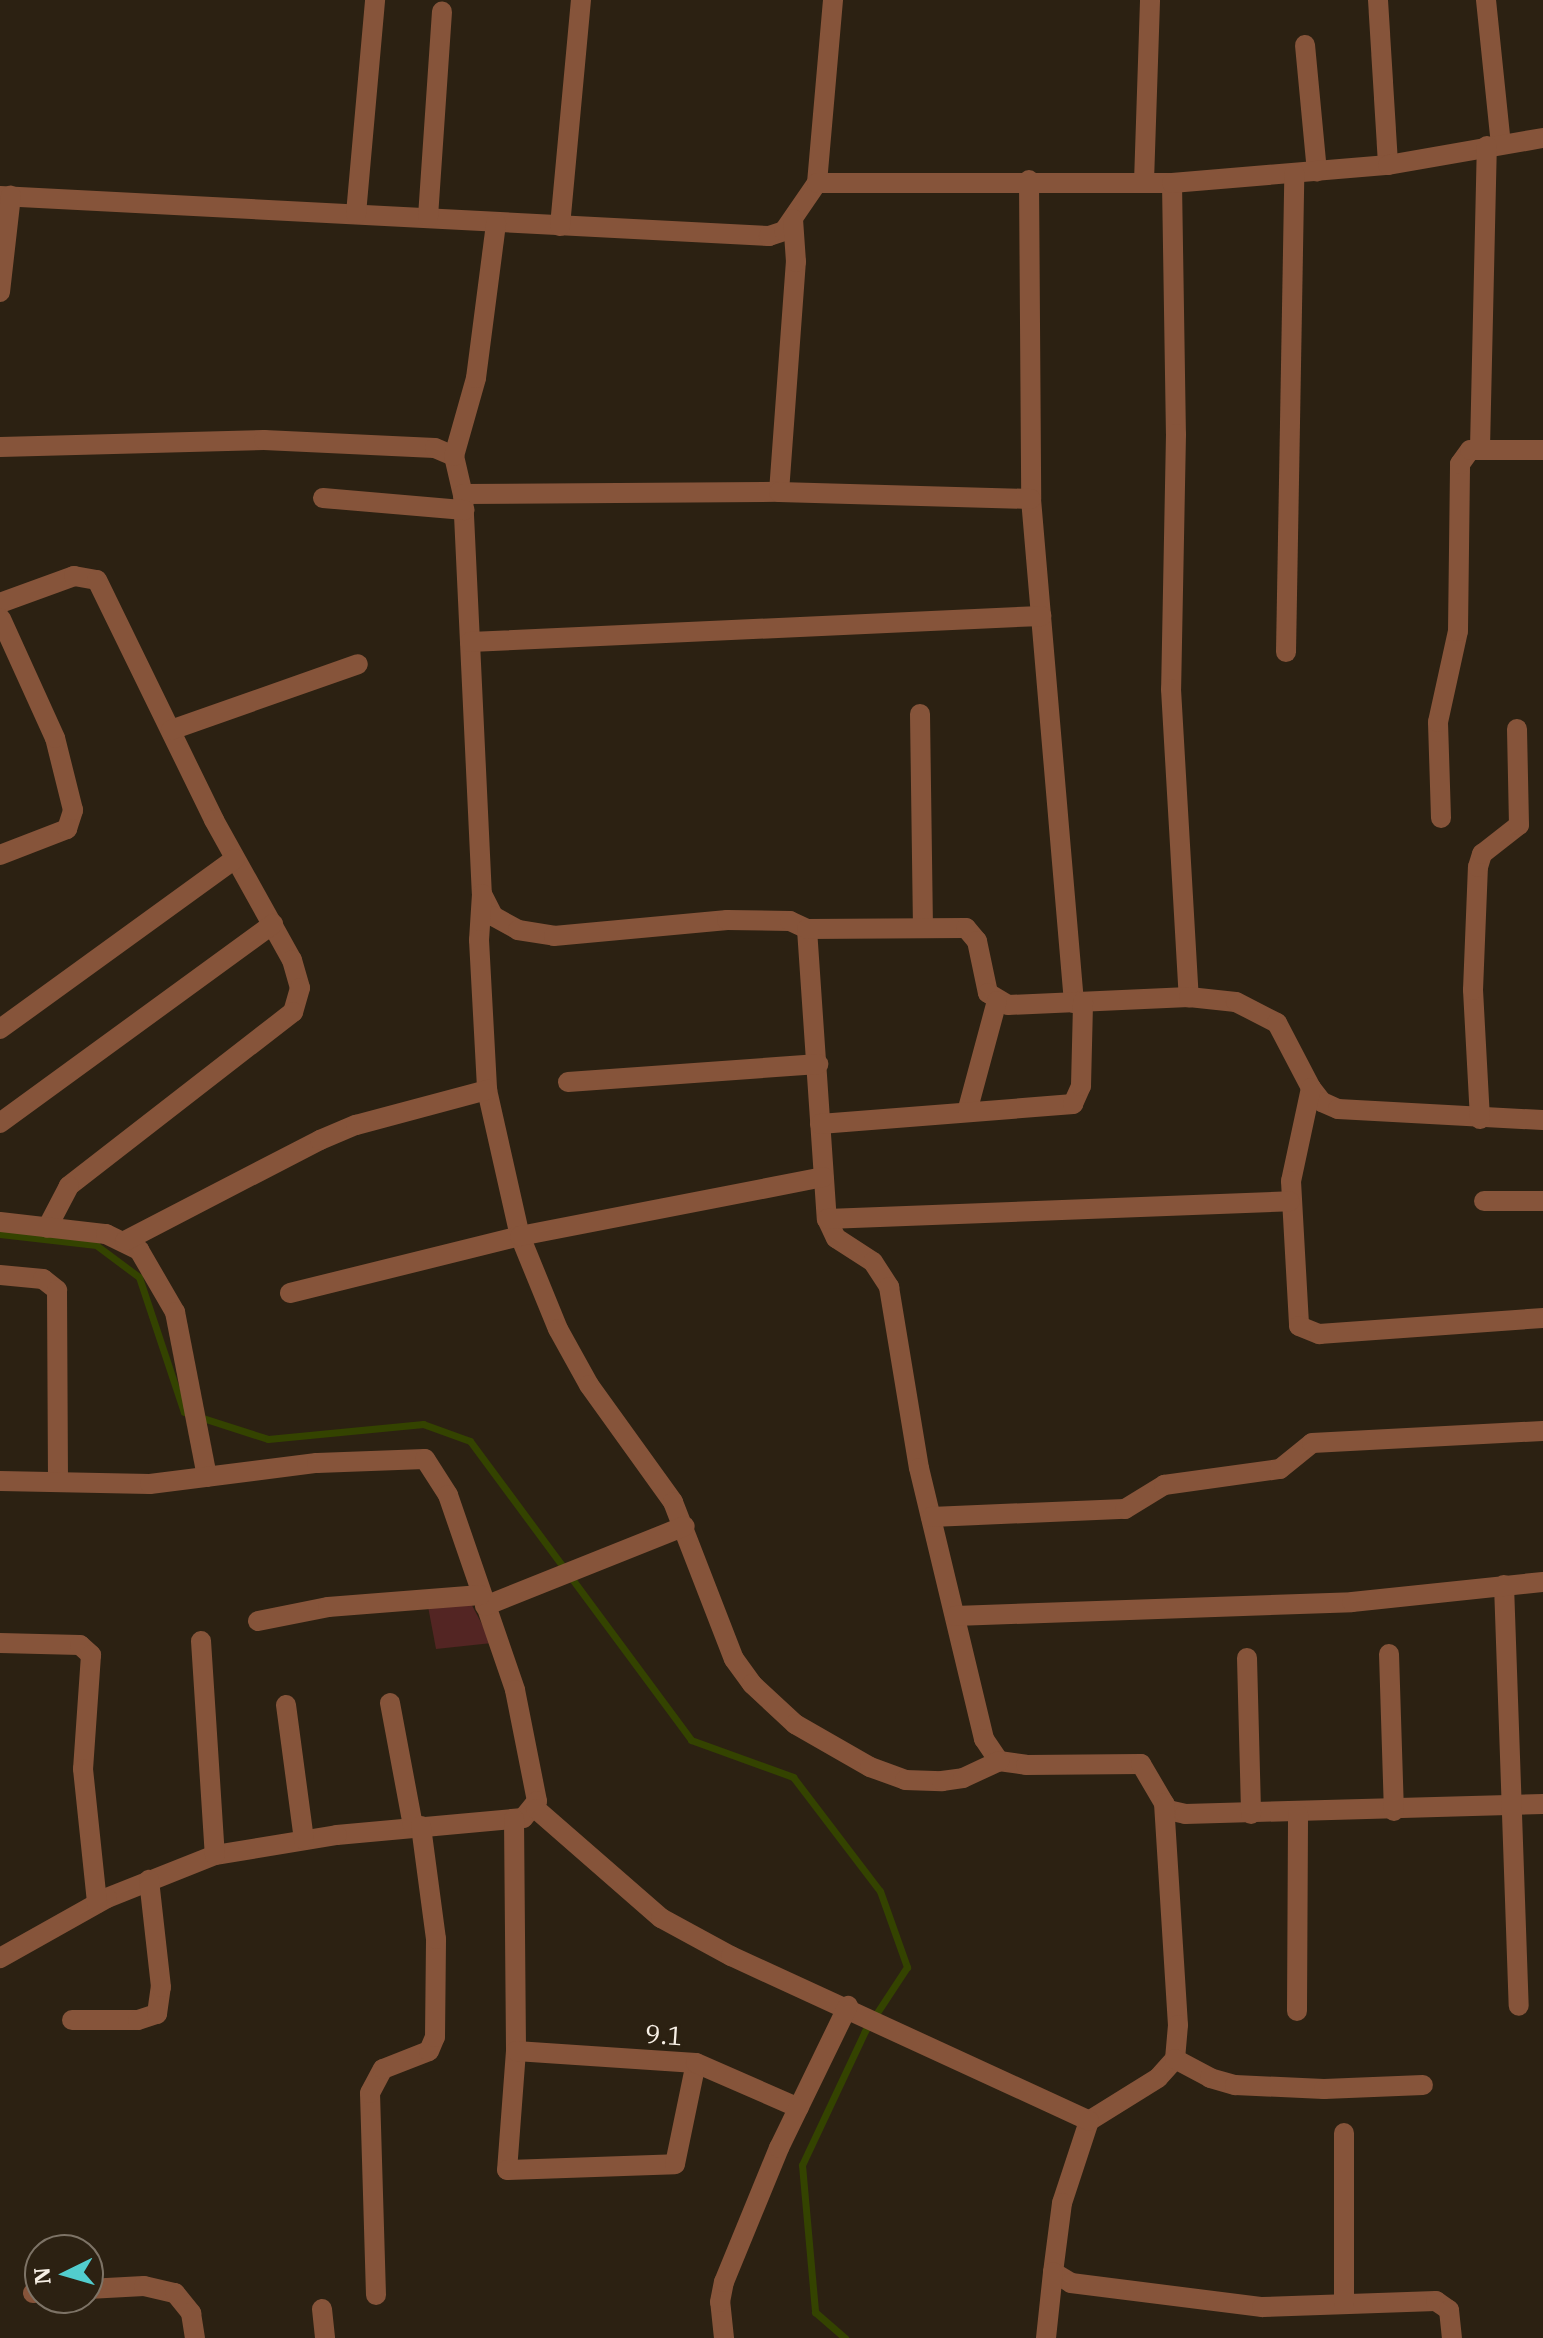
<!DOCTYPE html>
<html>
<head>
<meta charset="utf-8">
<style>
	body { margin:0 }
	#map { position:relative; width:1543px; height:2338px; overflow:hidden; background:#2c2112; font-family:"IBM Plex Serif",serif }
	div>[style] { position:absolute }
	.green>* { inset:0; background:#532523 }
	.stream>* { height:7px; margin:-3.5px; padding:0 3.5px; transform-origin:3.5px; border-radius:3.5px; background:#344300 }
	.street>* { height:20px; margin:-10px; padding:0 10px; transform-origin:10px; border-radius:10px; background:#86543a }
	span { translate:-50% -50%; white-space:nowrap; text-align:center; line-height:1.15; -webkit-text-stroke:6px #2c2112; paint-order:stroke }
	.street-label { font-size:26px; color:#f7efe5 }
	.north { position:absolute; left:24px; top:2234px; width:80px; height:80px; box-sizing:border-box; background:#2c2112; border:2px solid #7d7366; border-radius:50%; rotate:265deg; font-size:22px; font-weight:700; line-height:32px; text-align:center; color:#f7efe5 }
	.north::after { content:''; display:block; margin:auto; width:28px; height:36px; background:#52cdce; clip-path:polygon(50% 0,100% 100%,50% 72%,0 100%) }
</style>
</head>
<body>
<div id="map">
	<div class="green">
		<i style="clip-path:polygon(467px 1596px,492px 1643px,436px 1649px,427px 1601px)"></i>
	</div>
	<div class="stream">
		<i style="left:0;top:1234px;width:97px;rotate:6.5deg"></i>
		<i style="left:96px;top:1245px;width:54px;rotate:36.7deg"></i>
		<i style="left:139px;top:1277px;width:142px;rotate:71.6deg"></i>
		<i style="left:184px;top:1412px;width:88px;rotate:17.8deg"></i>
		<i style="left:268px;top:1439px;width:156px;rotate:-5.5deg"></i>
		<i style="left:423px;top:1424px;width:50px;rotate:19.9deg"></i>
		<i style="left:470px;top:1441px;width:372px;rotate:53.5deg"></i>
		<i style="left:691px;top:1740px;width:109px;rotate:19.9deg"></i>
		<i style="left:793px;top:1777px;width:143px;rotate:52.7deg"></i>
		<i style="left:880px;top:1891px;width:81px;rotate:70.4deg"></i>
		<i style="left:907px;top:1967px;width:77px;rotate:123.3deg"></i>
		<i style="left:865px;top:2031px;width:148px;rotate:115.2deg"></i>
		<i style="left:802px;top:2165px;width:148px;rotate:84.9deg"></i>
		<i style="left:815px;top:2312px;width:40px;rotate:41deg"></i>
	</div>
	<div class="street">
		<i style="left:1378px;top:0;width:165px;rotate:86.5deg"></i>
		<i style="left:1486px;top:0;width:145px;rotate:84.1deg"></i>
		<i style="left:1305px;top:45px;width:127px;rotate:84.6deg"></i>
		<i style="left:1029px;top:180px;width:319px;rotate:89.6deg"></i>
		<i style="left:1031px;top:499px;width:506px;rotate:85.12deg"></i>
		<i style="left:1144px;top:182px;width:182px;rotate:-88.1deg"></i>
		<i style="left:817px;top:183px;width:184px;rotate:-85deg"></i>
		<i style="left:1172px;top:183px;width:251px;rotate:89.1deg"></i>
		<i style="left:1176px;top:434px;width:255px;rotate:91.1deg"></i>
		<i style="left:1171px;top:689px;width:309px;rotate:86.7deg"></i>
		<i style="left:0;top:196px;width:770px;rotate:2.98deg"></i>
		<i style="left:769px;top:236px;width:16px;rotate:-18deg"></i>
		<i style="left:784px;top:231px;width:58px;rotate:-55.5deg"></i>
		<i style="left:817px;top:183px;width:355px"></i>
		<i style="left:1172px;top:183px;width:217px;rotate:-4.8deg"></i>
		<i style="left:1388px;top:165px;width:157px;rotate:-9.9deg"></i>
		<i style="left:356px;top:214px;width:215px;rotate:-84.9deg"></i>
		<i style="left:428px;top:217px;width:206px;rotate:-86.1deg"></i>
		<i style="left:560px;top:226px;width:227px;rotate:-84.7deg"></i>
		<i style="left:0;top:292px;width:97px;rotate:-83.5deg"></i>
		<i style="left:0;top:447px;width:264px;rotate:-1.5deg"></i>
		<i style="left:264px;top:440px;width:171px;rotate:2.7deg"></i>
		<i style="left:435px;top:448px;width:21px;rotate:23deg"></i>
		<i style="left:454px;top:456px;width:39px;rotate:77deg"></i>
		<i style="left:463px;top:494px;width:400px;rotate:87.3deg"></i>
		<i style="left:482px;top:894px;width:25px;rotate:63deg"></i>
		<i style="left:493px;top:916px;width:29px;rotate:29deg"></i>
		<i style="left:518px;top:930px;width:36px;rotate:9deg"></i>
		<i style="left:554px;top:936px;width:174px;rotate:-5.3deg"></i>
		<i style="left:727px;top:920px;width:63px;rotate:0.9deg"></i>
		<i style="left:790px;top:921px;width:19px;rotate:25deg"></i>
		<i style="left:807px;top:929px;width:291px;rotate:86.1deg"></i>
		<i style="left:827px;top:1219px;width:21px;rotate:65deg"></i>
		<i style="left:836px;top:1238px;width:44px;rotate:33deg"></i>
		<i style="left:873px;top:1262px;width:30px;rotate:57deg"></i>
		<i style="left:889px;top:1287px;width:183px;rotate:80.6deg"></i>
		<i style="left:919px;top:1468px;width:279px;rotate:76.5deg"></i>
		<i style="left:984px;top:1739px;width:27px;rotate:56deg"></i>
		<i style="left:999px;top:1761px;width:27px;rotate:8deg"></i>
		<i style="left:1026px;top:1765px;width:115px;rotate:-0.5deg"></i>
		<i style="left:1141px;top:1764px;width:53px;rotate:59.6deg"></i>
		<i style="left:1168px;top:1810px;width:17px;rotate:13deg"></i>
		<i style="left:1185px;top:1814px;width:358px;rotate:-1.6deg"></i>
		<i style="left:1480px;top:448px;width:302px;rotate:-88.7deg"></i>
		<i style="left:454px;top:456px;width:81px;rotate:-74.2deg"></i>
		<i style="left:476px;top:378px;width:156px;rotate:-82.6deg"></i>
		<i style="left:779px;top:492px;width:231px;rotate:-85.8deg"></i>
		<i style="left:796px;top:262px;width:43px;rotate:-94deg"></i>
		<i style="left:463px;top:494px;width:316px;rotate:-0.4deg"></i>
		<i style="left:779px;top:492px;width:252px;rotate:1.6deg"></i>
		<i style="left:323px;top:498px;width:142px;rotate:4.9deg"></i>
		<i style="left:0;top:603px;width:79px;rotate:-20deg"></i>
		<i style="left:74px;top:576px;width:23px;rotate:10deg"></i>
		<i style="left:97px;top:580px;width:267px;rotate:64deg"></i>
		<i style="left:214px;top:820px;width:160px;rotate:60.9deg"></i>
		<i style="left:292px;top:960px;width:29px;rotate:74deg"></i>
		<i style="left:300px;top:988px;width:25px;rotate:106deg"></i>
		<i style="left:293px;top:1012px;width:284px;rotate:142.2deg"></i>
		<i style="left:69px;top:1186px;width:47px;rotate:117.6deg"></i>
		<i style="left:470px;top:642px;width:572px;rotate:-2.61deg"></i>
		<i style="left:1286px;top:652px;width:479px;rotate:-89deg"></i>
		<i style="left:920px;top:714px;width:213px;rotate:89.2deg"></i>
		<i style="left:171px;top:730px;width:198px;rotate:-19.4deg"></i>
		<i style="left:1441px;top:818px;width:96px;rotate:-91.8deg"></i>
		<i style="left:1438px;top:722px;width:93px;rotate:-77.6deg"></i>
		<i style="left:1458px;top:631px;width:167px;rotate:-89.3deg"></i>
		<i style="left:1460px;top:464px;width:17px;rotate:-54deg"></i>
		<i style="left:1470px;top:450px;width:73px"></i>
		<i style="left:0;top:855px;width:72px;rotate:-21.2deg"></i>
		<i style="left:67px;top:829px;width:20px;rotate:-72deg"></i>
		<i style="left:73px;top:810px;width:74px;rotate:-104deg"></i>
		<i style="left:55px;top:738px;width:131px;rotate:-114.4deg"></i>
		<i style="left:482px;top:894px;width:46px;rotate:93.7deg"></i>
		<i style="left:479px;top:940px;width:150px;rotate:86.9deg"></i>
		<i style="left:487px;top:1090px;width:150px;rotate:77.3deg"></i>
		<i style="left:520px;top:1236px;width:100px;rotate:67.8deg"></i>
		<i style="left:558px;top:1329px;width:64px;rotate:61deg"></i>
		<i style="left:589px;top:1385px;width:144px;rotate:54.3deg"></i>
		<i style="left:673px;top:1502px;width:168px;rotate:68.8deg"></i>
		<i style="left:734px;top:1659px;width:31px;rotate:54deg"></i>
		<i style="left:752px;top:1684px;width:59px;rotate:42.9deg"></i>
		<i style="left:795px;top:1724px;width:86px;rotate:29.8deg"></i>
		<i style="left:870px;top:1767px;width:37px;rotate:20deg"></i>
		<i style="left:905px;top:1780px;width:37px;rotate:2deg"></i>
		<i style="left:942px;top:1781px;width:21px;rotate:-8deg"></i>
		<i style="left:963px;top:1778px;width:40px;rotate:-25deg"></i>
		<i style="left:807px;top:929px;width:159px;rotate:-0.4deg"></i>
		<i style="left:966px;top:928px;width:17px;rotate:50deg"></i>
		<i style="left:977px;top:941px;width:53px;rotate:78.1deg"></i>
		<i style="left:988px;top:993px;width:23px;rotate:31deg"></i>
		<i style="left:1008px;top:1005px;width:181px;rotate:-2.5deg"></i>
		<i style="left:1189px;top:997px;width:47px;rotate:6.1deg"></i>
		<i style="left:1236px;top:1002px;width:46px;rotate:27.1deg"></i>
		<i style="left:1277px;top:1023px;width:73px;rotate:62.4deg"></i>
		<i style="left:1311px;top:1088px;width:18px;rotate:52deg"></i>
		<i style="left:1322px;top:1102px;width:17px;rotate:24deg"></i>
		<i style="left:1338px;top:1109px;width:205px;rotate:3.1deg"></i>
		<i style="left:0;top:1029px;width:290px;rotate:-35.9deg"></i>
		<i style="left:568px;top:1082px;width:251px;rotate:-4.1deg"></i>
		<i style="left:1311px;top:1088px;width:95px;rotate:102.1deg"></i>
		<i style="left:1291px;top:1181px;width:145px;rotate:86.8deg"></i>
		<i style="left:1299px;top:1326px;width:22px;rotate:22deg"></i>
		<i style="left:1319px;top:1334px;width:225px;rotate:-4.1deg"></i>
		<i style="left:967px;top:1112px;width:115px;rotate:-74.9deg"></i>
		<i style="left:1480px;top:1119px;width:129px;rotate:-93.1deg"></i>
		<i style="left:1473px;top:990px;width:123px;rotate:-87.7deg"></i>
		<i style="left:1478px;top:867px;width:14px;rotate:-73deg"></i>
		<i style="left:1482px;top:854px;width:47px;rotate:-38.1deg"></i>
		<i style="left:1519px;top:825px;width:96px;rotate:-91.2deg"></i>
		<i style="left:0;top:1123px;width:338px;rotate:-36.1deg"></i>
		<i style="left:820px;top:1124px;width:254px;rotate:-4.5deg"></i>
		<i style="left:1073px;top:1104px;width:20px;rotate:-66deg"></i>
		<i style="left:1081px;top:1086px;width:84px;rotate:-88.6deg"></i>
		<i style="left:1484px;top:1201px;width:59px"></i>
		<i style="left:827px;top:1219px;width:463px;rotate:-2.2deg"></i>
		<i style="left:0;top:1222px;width:107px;rotate:6.5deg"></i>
		<i style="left:106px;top:1234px;width:37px;rotate:26deg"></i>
		<i style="left:139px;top:1250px;width:72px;rotate:59.9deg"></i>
		<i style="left:175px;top:1312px;width:168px;rotate:79deg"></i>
		<i style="left:125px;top:1241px;width:220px;rotate:-27.4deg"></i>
		<i style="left:320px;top:1140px;width:39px;rotate:-23deg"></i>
		<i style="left:356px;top:1125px;width:136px;rotate:-15deg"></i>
		<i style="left:0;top:1275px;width:43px;rotate:5.3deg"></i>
		<i style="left:43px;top:1279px;width:18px;rotate:38deg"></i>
		<i style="left:57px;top:1290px;width:192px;rotate:89.7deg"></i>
		<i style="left:290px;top:1293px;width:237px;rotate:-13.9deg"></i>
		<i style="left:520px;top:1236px;width:309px;rotate:-11deg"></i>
		<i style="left:0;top:1481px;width:150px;rotate:1.1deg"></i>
		<i style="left:150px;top:1484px;width:168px;rotate:-7.2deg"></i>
		<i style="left:317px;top:1463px;width:108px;rotate:-2.1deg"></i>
		<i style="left:425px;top:1459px;width:43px;rotate:57.4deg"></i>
		<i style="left:448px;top:1495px;width:206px;rotate:71deg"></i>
		<i style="left:515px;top:1690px;width:113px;rotate:78.8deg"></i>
		<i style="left:537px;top:1801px;width:22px;rotate:129deg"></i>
		<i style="left:523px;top:1818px;width:187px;rotate:174.8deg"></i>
		<i style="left:337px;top:1835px;width:124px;rotate:170.7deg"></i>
		<i style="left:215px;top:1855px;width:116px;rotate:158.3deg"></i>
		<i style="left:107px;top:1898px;width:123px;rotate:150.7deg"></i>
		<i style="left:931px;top:1517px;width:194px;rotate:-2.4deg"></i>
		<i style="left:1125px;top:1509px;width:46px;rotate:-31.6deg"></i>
		<i style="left:1164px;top:1485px;width:117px;rotate:-7.9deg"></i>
		<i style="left:1280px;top:1469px;width:41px;rotate:-39.1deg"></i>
		<i style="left:1312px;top:1443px;width:231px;rotate:-3deg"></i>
		<i style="left:1504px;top:1585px;width:421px;rotate:88deg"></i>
		<i style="left:485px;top:1606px;width:215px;rotate:-21.8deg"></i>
		<i style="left:955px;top:1616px;width:397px;rotate:-2deg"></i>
		<i style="left:1352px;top:1602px;width:192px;rotate:-6deg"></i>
		<i style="left:258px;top:1621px;width:71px;rotate:-11.3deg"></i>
		<i style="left:328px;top:1607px;width:153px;rotate:-4.5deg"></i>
		<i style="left:201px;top:1641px;width:214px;rotate:86.3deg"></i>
		<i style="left:0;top:1643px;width:80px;rotate:1.4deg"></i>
		<i style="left:80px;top:1645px;width:15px;rotate:42deg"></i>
		<i style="left:91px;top:1655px;width:114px;rotate:94deg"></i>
		<i style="left:83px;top:1769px;width:135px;rotate:84deg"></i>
		<i style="left:1389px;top:1654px;width:157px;rotate:88.2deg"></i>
		<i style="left:1247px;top:1658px;width:156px;rotate:88.5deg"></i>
		<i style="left:390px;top:1703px;width:125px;rotate:79.4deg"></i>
		<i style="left:286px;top:1705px;width:136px;rotate:82.4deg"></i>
		<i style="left:1164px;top:1803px;width:222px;rotate:86.4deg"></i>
		<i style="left:1178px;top:2025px;width:34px;rotate:95deg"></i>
		<i style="left:1175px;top:2059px;width:25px;rotate:132deg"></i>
		<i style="left:1158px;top:2078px;width:81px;rotate:148.1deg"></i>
		<i style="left:1089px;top:2121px;width:86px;rotate:108.2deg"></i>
		<i style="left:1062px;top:2203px;width:70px;rotate:97.4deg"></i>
		<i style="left:1053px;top:2272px;width:21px;rotate:31deg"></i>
		<i style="left:1071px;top:2283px;width:193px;rotate:7.2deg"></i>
		<i style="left:1262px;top:2307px;width:174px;rotate:-2deg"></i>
		<i style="left:1436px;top:2301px;width:16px;rotate:35deg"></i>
		<i style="left:1449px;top:2310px;width:28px;rotate:84deg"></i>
		<i style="left:536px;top:1809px;width:166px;rotate:41.1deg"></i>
		<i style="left:661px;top:1918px;width:80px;rotate:28.5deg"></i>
		<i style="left:731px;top:1956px;width:394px;rotate:24.7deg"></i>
		<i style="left:514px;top:1819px;width:232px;rotate:89.5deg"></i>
		<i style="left:516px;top:2051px;width:119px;rotate:94.3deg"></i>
		<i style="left:507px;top:2170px;width:168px;rotate:-2deg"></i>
		<i style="left:675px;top:2164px;width:103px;rotate:-78.3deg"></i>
		<i style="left:1297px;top:2011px;width:197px;rotate:-89.7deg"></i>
		<i style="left:72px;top:2020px;width:66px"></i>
		<i style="left:138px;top:2020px;width:20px;rotate:-18deg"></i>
		<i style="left:157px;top:2014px;width:27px;rotate:-82deg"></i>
		<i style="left:161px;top:1987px;width:108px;rotate:-96.4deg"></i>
		<i style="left:516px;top:2051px;width:180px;rotate:3.8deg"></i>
		<i style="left:696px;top:2063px;width:112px;rotate:23.6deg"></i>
		<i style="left:1175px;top:2059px;width:40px;rotate:28deg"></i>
		<i style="left:1210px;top:2078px;width:26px;rotate:16deg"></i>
		<i style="left:1235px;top:2085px;width:89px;rotate:2.6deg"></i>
		<i style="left:1324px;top:2089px;width:99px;rotate:-2.3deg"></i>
		<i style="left:1344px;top:2133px;width:170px;rotate:90deg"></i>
		<i style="left:88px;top:2289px;width:56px;rotate:-3.1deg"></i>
		<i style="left:144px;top:2286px;width:32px;rotate:13deg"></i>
		<i style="left:175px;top:2293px;width:26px;rotate:51deg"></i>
		<i style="left:191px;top:2313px;width:25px;rotate:81deg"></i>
		<i style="left:33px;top:2293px;width:7px;rotate:-8deg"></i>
		<i style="left:376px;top:2295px;width:202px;rotate:-91.7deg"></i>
		<i style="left:370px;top:2093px;width:27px;rotate:-62deg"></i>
		<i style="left:383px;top:2069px;width:49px;rotate:-21.4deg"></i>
		<i style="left:429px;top:2051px;width:15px;rotate:-67deg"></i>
		<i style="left:435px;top:2037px;width:98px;rotate:-89.4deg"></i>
		<i style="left:436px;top:1939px;width:114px;rotate:-97.6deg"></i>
		<i style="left:322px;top:2309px;width:29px;rotate:84deg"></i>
		<i style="left:724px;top:2338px;width:36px;rotate:-96deg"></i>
		<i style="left:720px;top:2302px;width:20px;rotate:-79deg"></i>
		<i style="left:724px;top:2282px;width:145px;rotate:-67.7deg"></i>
		<i style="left:779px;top:2148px;width:158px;rotate:-64.1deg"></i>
		<i style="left:1046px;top:2338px;width:66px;rotate:-83.9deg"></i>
	</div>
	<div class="street-label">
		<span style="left:664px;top:2035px;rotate:4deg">9.1</span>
	</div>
	<div class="north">N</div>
</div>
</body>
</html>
